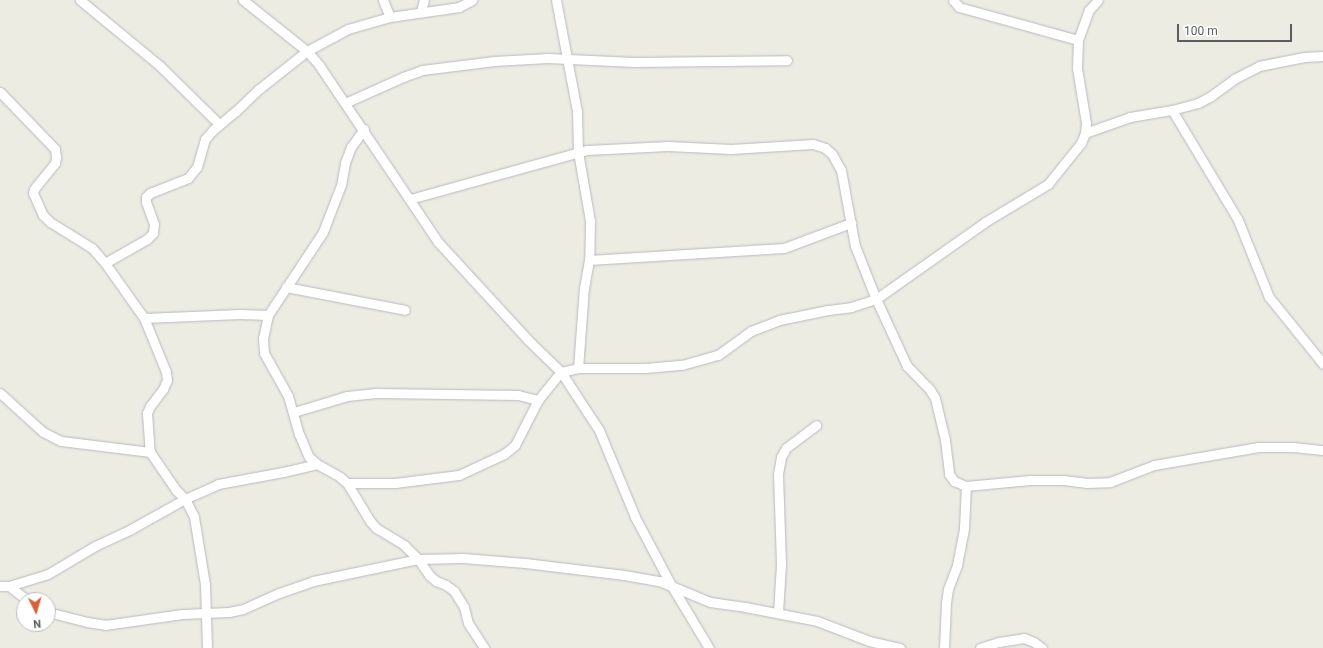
<!DOCTYPE html>
<html>
<head>
<meta charset="utf-8">
<style>
	body { margin:0 }
	#map { position:relative; width:1323px; height:648px; overflow:hidden; background:#ecece3; font-family:Roboto,sans-serif }
	div>[style] { position:absolute }
	.roads { filter:drop-shadow(0 0 1px #b8b9be) drop-shadow(0 0 1px #b8b9be) }
	.street>* { height:9px; margin:-4.5px; padding:0 4.5px; transform-origin:4.5px; border-radius:4.5px; background:#fff }
	span { translate:-50% -50%; white-space:nowrap; text-align:center; line-height:1.15; -webkit-text-stroke:3px #fff; paint-order:stroke }
	.north { position:absolute; left:16px; top:592px; width:40px; height:40px; box-sizing:border-box; background:#fff; border:1px solid #bdbec0; border-radius:50%; rotate:175deg; font-size:11px; font-weight:700; line-height:16px; text-align:center; color:#5b5d62 }
	.north::after { content:''; display:block; margin:auto; width:14px; height:18px; background:#da603b; clip-path:polygon(50% 0,100% 100%,50% 72%,0 100%) }
	.scale { position:absolute; left:1177px; top:24px; width:115px; height:18px; box-sizing:border-box; border:2px solid #5b5d62; border-top:0; padding-left:5px; font-size:12px; line-height:14px; white-space:nowrap; color:#5b5d62; -webkit-text-stroke:3px #fff; paint-order:stroke }
</style>
</head>
<body>
<div id="map">
	<div class="roads">
		<div class="street">
			<i style="left:80px;top:0;width:104px;rotate:39.5deg"></i>
			<i style="left:160px;top:66px;width:83px;rotate:44.5deg"></i>
			<i style="left:243px;top:0;width:82px;rotate:38.6deg"></i>
			<i style="left:307px;top:51px;width:18px;rotate:49deg"></i>
			<i style="left:319px;top:65px;width:213px;rotate:56.1deg"></i>
			<i style="left:438px;top:242px;width:133px;rotate:47.4deg"></i>
			<i style="left:528px;top:340px;width:46px;rotate:44.1deg"></i>
			<i style="left:561px;top:372px;width:17px;rotate:-13deg"></i>
			<i style="left:578px;top:368px;width:67px"></i>
			<i style="left:645px;top:368px;width:37px;rotate:-5deg"></i>
			<i style="left:682px;top:365px;width:37px;rotate:-16deg"></i>
			<i style="left:718px;top:355px;width:41px;rotate:-36deg"></i>
			<i style="left:751px;top:331px;width:30px;rotate:-21deg"></i>
			<i style="left:779px;top:320px;width:50px;rotate:-11.5deg"></i>
			<i style="left:828px;top:310px;width:23px;rotate:-7deg"></i>
			<i style="left:851px;top:307px;width:26px;rotate:-18deg"></i>
			<i style="left:876px;top:299px;width:133px;rotate:-35.2deg"></i>
			<i style="left:985px;top:222px;width:74px;rotate:-31.1deg"></i>
			<i style="left:1048px;top:184px;width:53px;rotate:-51.2deg"></i>
			<i style="left:1081px;top:143px;width:11px;rotate:-68deg"></i>
			<i style="left:1085px;top:133px;width:10px;rotate:-84deg"></i>
			<i style="left:1086px;top:123px;width:56px;rotate:-99.3deg"></i>
			<i style="left:1077px;top:68px;width:28px;rotate:-88deg"></i>
			<i style="left:1078px;top:40px;width:32px;rotate:-70deg"></i>
			<i style="left:1089px;top:10px;width:13px;rotate:-48deg"></i>
			<i style="left:383px;top:0;width:18px;rotate:68deg"></i>
			<i style="left:556px;top:0;width:113px;rotate:79.3deg"></i>
			<i style="left:577px;top:111px;width:41px;rotate:88.6deg"></i>
			<i style="left:578px;top:152px;width:70px;rotate:80.1deg"></i>
			<i style="left:590px;top:221px;width:39px;rotate:91deg"></i>
			<i style="left:589px;top:260px;width:27px;rotate:100deg"></i>
			<i style="left:584px;top:287px;width:81px;rotate:94.2deg"></i>
			<i style="left:953px;top:0;width:9px;rotate:49deg"></i>
			<i style="left:959px;top:7px;width:123px;rotate:15.5deg"></i>
			<i style="left:421px;top:11px;width:11px;rotate:-75deg"></i>
			<i style="left:0;top:92px;width:79px;rotate:46deg"></i>
			<i style="left:55px;top:149px;width:8px;rotate:83deg"></i>
			<i style="left:56px;top:157px;width:6px;rotate:99deg"></i>
			<i style="left:55px;top:163px;width:33px;rotate:129deg"></i>
			<i style="left:34px;top:189px;width:4px;rotate:104deg"></i>
			<i style="left:33px;top:193px;width:24px;rotate:66deg"></i>
			<i style="left:43px;top:215px;width:10px;rotate:45deg"></i>
			<i style="left:50px;top:222px;width:49px;rotate:31.8deg"></i>
			<i style="left:92px;top:248px;width:20px;rotate:49deg"></i>
			<i style="left:105px;top:263px;width:67px;rotate:54.7deg"></i>
			<i style="left:144px;top:318px;width:58px;rotate:67.8deg"></i>
			<i style="left:166px;top:372px;width:8px;rotate:83deg"></i>
			<i style="left:167px;top:380px;width:10px;rotate:114deg"></i>
			<i style="left:163px;top:389px;width:21px;rotate:127deg"></i>
			<i style="left:150px;top:406px;width:8px;rotate:113deg"></i>
			<i style="left:147px;top:413px;width:39px;rotate:86deg"></i>
			<i style="left:150px;top:452px;width:46px;rotate:55.6deg"></i>
			<i style="left:176px;top:490px;width:13px;rotate:45deg"></i>
			<i style="left:185px;top:499px;width:20px;rotate:63deg"></i>
			<i style="left:194px;top:517px;width:68px;rotate:80.7deg"></i>
			<i style="left:205px;top:584px;width:64px;rotate:88.2deg"></i>
			<i style="left:345px;top:103px;width:64px;rotate:-24.1deg"></i>
			<i style="left:403px;top:77px;width:20px;rotate:-20deg"></i>
			<i style="left:422px;top:70px;width:73px;rotate:-7.1deg"></i>
			<i style="left:494px;top:61px;width:54px;rotate:-3.2deg"></i>
			<i style="left:548px;top:58px;width:86px;rotate:2.7deg"></i>
			<i style="left:634px;top:62px;width:153px;rotate:-0.7deg"></i>
			<i style="left:1172px;top:110px;width:128px;rotate:59deg"></i>
			<i style="left:1238px;top:220px;width:83px;rotate:68.1deg"></i>
			<i style="left:1269px;top:297px;width:86px;rotate:51.1deg"></i>
			<i style="left:364px;top:129px;width:22px;rotate:126deg"></i>
			<i style="left:351px;top:147px;width:17px;rotate:111deg"></i>
			<i style="left:345px;top:163px;width:22px;rotate:100deg"></i>
			<i style="left:341px;top:185px;width:50px;rotate:111deg"></i>
			<i style="left:323px;top:232px;width:100px;rotate:123.5deg"></i>
			<i style="left:268px;top:315px;width:24px;rotate:102deg"></i>
			<i style="left:263px;top:338px;width:15px;rotate:86deg"></i>
			<i style="left:264px;top:353px;width:49px;rotate:60.8deg"></i>
			<i style="left:288px;top:396px;width:40px;rotate:74deg"></i>
			<i style="left:299px;top:434px;width:25px;rotate:67deg"></i>
			<i style="left:309px;top:457px;width:11px;rotate:41deg"></i>
			<i style="left:317px;top:464px;width:26px;rotate:29deg"></i>
			<i style="left:340px;top:477px;width:9px;rotate:41deg"></i>
			<i style="left:347px;top:483px;width:44px;rotate:58.8deg"></i>
			<i style="left:370px;top:521px;width:9px;rotate:49deg"></i>
			<i style="left:376px;top:528px;width:33px;rotate:31deg"></i>
			<i style="left:404px;top:545px;width:20px;rotate:45deg"></i>
			<i style="left:418px;top:559px;width:19px;rotate:55deg"></i>
			<i style="left:429px;top:575px;width:9px;rotate:41deg"></i>
			<i style="left:436px;top:581px;width:11px;rotate:22deg"></i>
			<i style="left:446px;top:585px;width:10px;rotate:37deg"></i>
			<i style="left:454px;top:591px;width:19px;rotate:58deg"></i>
			<i style="left:464px;top:607px;width:16px;rotate:76deg"></i>
			<i style="left:468px;top:623px;width:30px;rotate:57deg"></i>
			<i style="left:1085px;top:133px;width:48px;rotate:-19.6deg"></i>
			<i style="left:1130px;top:117px;width:43px;rotate:-9.5deg"></i>
			<i style="left:1172px;top:110px;width:27px;rotate:-15deg"></i>
			<i style="left:1198px;top:103px;width:15px;rotate:-28deg"></i>
			<i style="left:1211px;top:96px;width:29px;rotate:-36deg"></i>
			<i style="left:1234px;top:79px;width:28px;rotate:-27deg"></i>
			<i style="left:1259px;top:66px;width:46px;rotate:-11.3deg"></i>
			<i style="left:1304px;top:57px;width:19px;rotate:-3deg"></i>
			<i style="left:410px;top:199px;width:184px;rotate:-15.5deg"></i>
			<i style="left:587px;top:150px;width:81px;rotate:-2.8deg"></i>
			<i style="left:668px;top:146px;width:63px;rotate:2.7deg"></i>
			<i style="left:731px;top:149px;width:82px;rotate:-3.5deg"></i>
			<i style="left:813px;top:144px;width:13px;rotate:18deg"></i>
			<i style="left:825px;top:148px;width:9px;rotate:41deg"></i>
			<i style="left:832px;top:154px;width:18px;rotate:61deg"></i>
			<i style="left:841px;top:170px;width:77px;rotate:79.6deg"></i>
			<i style="left:855px;top:246px;width:57px;rotate:68.4deg"></i>
			<i style="left:876px;top:299px;width:74px;rotate:65.2deg"></i>
			<i style="left:907px;top:366px;width:33px;rotate:46deg"></i>
			<i style="left:930px;top:390px;width:9px;rotate:58deg"></i>
			<i style="left:935px;top:398px;width:43px;rotate:76.6deg"></i>
			<i style="left:945px;top:440px;width:34px;rotate:83deg"></i>
			<i style="left:949px;top:474px;width:9px;rotate:54deg"></i>
			<i style="left:954px;top:481px;width:13px;rotate:23deg"></i>
			<i style="left:966px;top:486px;width:64px;rotate:-5.4deg"></i>
			<i style="left:1030px;top:480px;width:33px"></i>
			<i style="left:1063px;top:480px;width:23px;rotate:7deg"></i>
			<i style="left:1086px;top:483px;width:24px;rotate:-2deg"></i>
			<i style="left:1110px;top:482px;width:47px;rotate:-21.1deg"></i>
			<i style="left:1154px;top:465px;width:106px;rotate:-9.8deg"></i>
			<i style="left:1258px;top:447px;width:35px"></i>
			<i style="left:1293px;top:447px;width:30px;rotate:6deg"></i>
			<i style="left:589px;top:260px;width:195px;rotate:-3.5deg"></i>
			<i style="left:784px;top:248px;width:72px;rotate:-20.5deg"></i>
			<i style="left:105px;top:263px;width:48px;rotate:-29.7deg"></i>
			<i style="left:147px;top:239px;width:8px;rotate:-45deg"></i>
			<i style="left:153px;top:233px;width:9px;rotate:-84deg"></i>
			<i style="left:154px;top:224px;width:23px;rotate:-110deg"></i>
			<i style="left:146px;top:202px;width:5px;rotate:-90deg"></i>
			<i style="left:146px;top:197px;width:6px;rotate:-45deg"></i>
			<i style="left:150px;top:193px;width:41px;rotate:-21.5deg"></i>
			<i style="left:188px;top:178px;width:14px;rotate:-51deg"></i>
			<i style="left:197px;top:167px;width:29px;rotate:-74deg"></i>
			<i style="left:205px;top:139px;width:12px;rotate:-48deg"></i>
			<i style="left:213px;top:130px;width:30px;rotate:-40deg"></i>
			<i style="left:236px;top:111px;width:32px;rotate:-44deg"></i>
			<i style="left:259px;top:89px;width:61px;rotate:-38.4deg"></i>
			<i style="left:307px;top:51px;width:47px;rotate:-28.2deg"></i>
			<i style="left:348px;top:29px;width:44px;rotate:-15.9deg"></i>
			<i style="left:390px;top:17px;width:70px;rotate:-8.2deg"></i>
			<i style="left:459px;top:7px;width:15px;rotate:-28deg"></i>
			<i style="left:286px;top:287px;width:121px;rotate:10.9deg"></i>
			<i style="left:144px;top:318px;width:96px;rotate:-2.4deg"></i>
			<i style="left:240px;top:314px;width:28px;rotate:2deg"></i>
			<i style="left:0;top:393px;width:58px;rotate:42.2deg"></i>
			<i style="left:43px;top:432px;width:20px;rotate:27deg"></i>
			<i style="left:61px;top:441px;width:90px;rotate:7deg"></i>
			<i style="left:294px;top:412px;width:55px;rotate:-16.8deg"></i>
			<i style="left:347px;top:396px;width:31px;rotate:-6deg"></i>
			<i style="left:378px;top:393px;width:140px;rotate:0.8deg"></i>
			<i style="left:518px;top:395px;width:21px;rotate:14deg"></i>
			<i style="left:347px;top:483px;width:48px"></i>
			<i style="left:395px;top:483px;width:64px;rotate:-7.1deg"></i>
			<i style="left:459px;top:475px;width:50px;rotate:-25deg"></i>
			<i style="left:504px;top:454px;width:14px;rotate:-39deg"></i>
			<i style="left:515px;top:445px;width:51px;rotate:-62.9deg"></i>
			<i style="left:538px;top:400px;width:36px;rotate:-51deg"></i>
			<i style="left:561px;top:372px;width:69px;rotate:56.8deg"></i>
			<i style="left:599px;top:430px;width:94px;rotate:67.5deg"></i>
			<i style="left:635px;top:517px;width:77px;rotate:62.1deg"></i>
			<i style="left:671px;top:585px;width:74px;rotate:58.9deg"></i>
			<i style="left:0;top:586px;width:9px"></i>
			<i style="left:9px;top:586px;width:41px;rotate:-17.1deg"></i>
			<i style="left:48px;top:574px;width:55px;rotate:-30.8deg"></i>
			<i style="left:95px;top:546px;width:40px;rotate:-25deg"></i>
			<i style="left:131px;top:529px;width:62px;rotate:-29.1deg"></i>
			<i style="left:185px;top:499px;width:36px;rotate:-24deg"></i>
			<i style="left:218px;top:484px;width:66px;rotate:-10.5deg"></i>
			<i style="left:283px;top:472px;width:35px;rotate:-13deg"></i>
			<i style="left:9px;top:586px;width:23px;rotate:38deg"></i>
			<i style="left:48px;top:612px;width:40px;rotate:14.4deg"></i>
			<i style="left:87px;top:622px;width:18px;rotate:9deg"></i>
			<i style="left:105px;top:625px;width:78px;rotate:-8.1deg"></i>
			<i style="left:182px;top:614px;width:47px;rotate:-2.4deg"></i>
			<i style="left:229px;top:612px;width:14px;rotate:-12deg"></i>
			<i style="left:243px;top:609px;width:39px;rotate:-24deg"></i>
			<i style="left:279px;top:593px;width:36px;rotate:-19deg"></i>
			<i style="left:313px;top:581px;width:107px;rotate:-11.8deg"></i>
			<i style="left:418px;top:559px;width:45px;rotate:-1.3deg"></i>
			<i style="left:463px;top:558px;width:62px;rotate:4.6deg"></i>
			<i style="left:525px;top:563px;width:100px;rotate:6.9deg"></i>
			<i style="left:624px;top:575px;width:36px;rotate:10deg"></i>
			<i style="left:659px;top:581px;width:55px;rotate:22.4deg"></i>
			<i style="left:710px;top:602px;width:35px;rotate:8deg"></i>
			<i style="left:745px;top:607px;width:73px;rotate:11deg"></i>
			<i style="left:817px;top:621px;width:56px;rotate:21deg"></i>
			<i style="left:869px;top:641px;width:32px;rotate:13deg"></i>
			<i style="left:778px;top:613px;width:49px;rotate:-86.5deg"></i>
			<i style="left:781px;top:564px;width:90px;rotate:-91.9deg"></i>
			<i style="left:778px;top:474px;width:17px;rotate:-80deg"></i>
			<i style="left:781px;top:457px;width:10px;rotate:-61deg"></i>
			<i style="left:786px;top:448px;width:38px;rotate:-37deg"></i>
			<i style="left:944px;top:648px;width:45px;rotate:-87.5deg"></i>
			<i style="left:946px;top:603px;width:14px;rotate:-82deg"></i>
			<i style="left:948px;top:589px;width:26px;rotate:-69deg"></i>
			<i style="left:957px;top:565px;width:38px;rotate:-79deg"></i>
			<i style="left:964px;top:528px;width:42px;rotate:-87.3deg"></i>
			<i style="left:980px;top:648px;width:20px;rotate:-18deg"></i>
			<i style="left:999px;top:642px;width:25px;rotate:-9deg"></i>
			<i style="left:1024px;top:638px;width:11px;rotate:22deg"></i>
			<i style="left:1034px;top:642px;width:10px;rotate:37deg"></i>
		</div>
	</div>
	<div class="north">N</div>
	<div class="scale">100 m</div>
</div>
</body>
</html>
